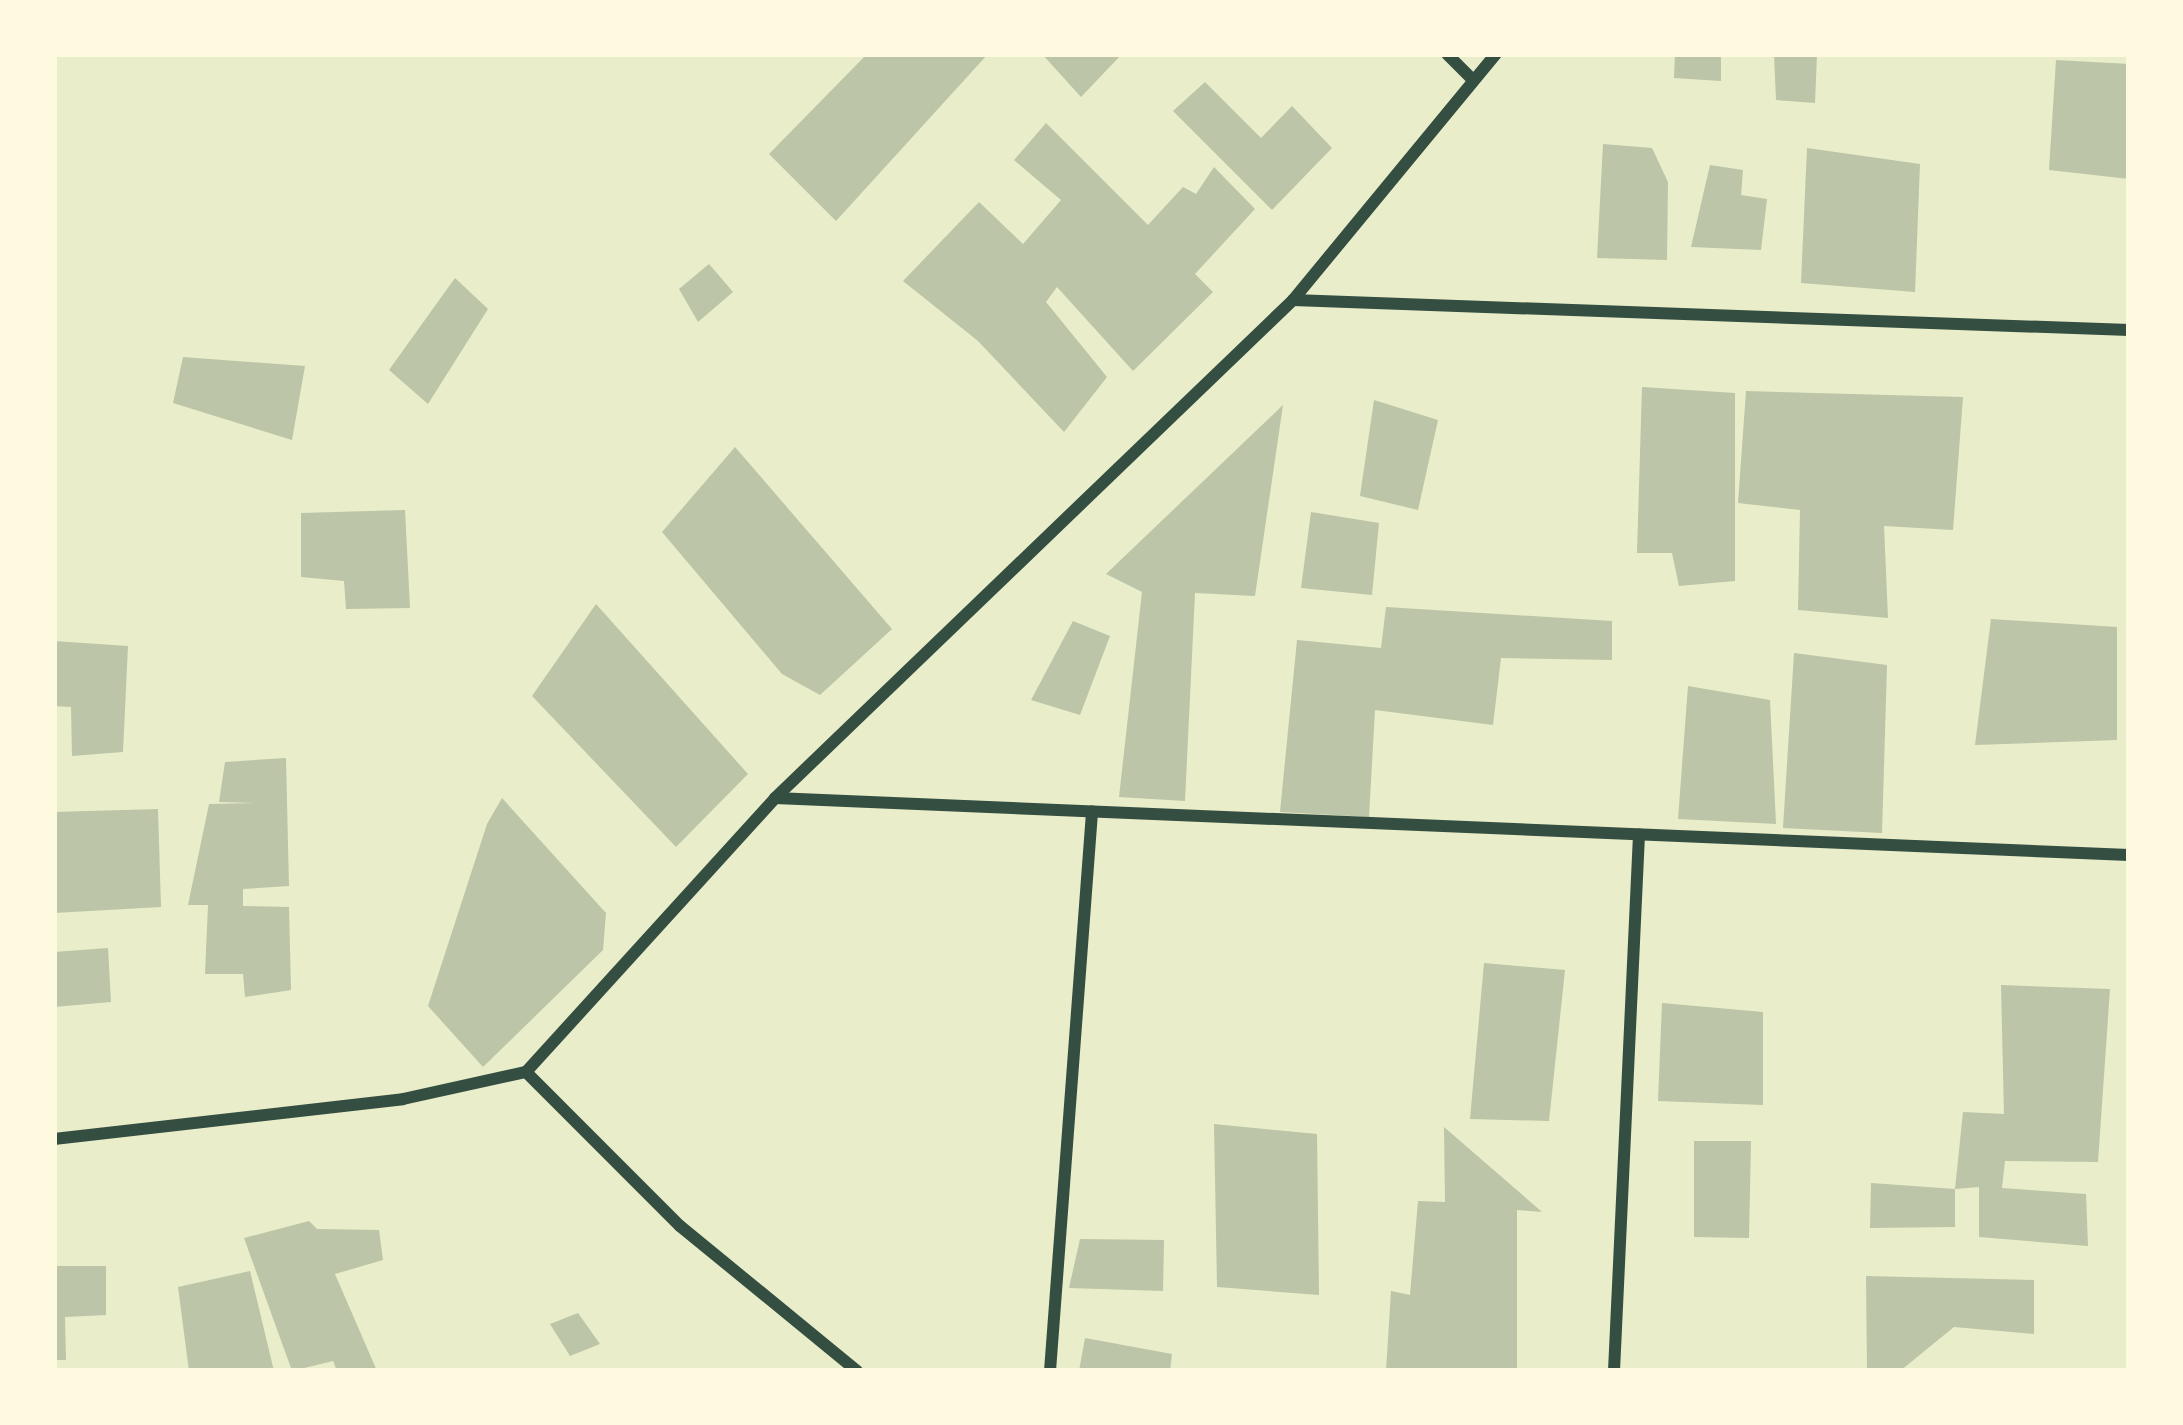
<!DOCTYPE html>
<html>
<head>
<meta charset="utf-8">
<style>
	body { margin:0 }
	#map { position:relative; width:2183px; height:1425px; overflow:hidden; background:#e9edc9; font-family:Helvetica,sans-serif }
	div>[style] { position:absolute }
	.building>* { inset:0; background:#bcc5a7 }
	.minor>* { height:12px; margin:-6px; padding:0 6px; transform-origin:6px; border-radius:6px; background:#344e41 }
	span { translate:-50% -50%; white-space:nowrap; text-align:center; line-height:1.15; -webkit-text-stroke:9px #fefae0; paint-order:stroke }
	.frame { position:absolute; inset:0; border:57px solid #fefae0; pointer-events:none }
</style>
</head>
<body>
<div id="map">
	<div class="building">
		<i style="clip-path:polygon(867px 54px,988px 54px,836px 221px,769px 154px)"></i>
		<i style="clip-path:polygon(1042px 54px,1122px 54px,1081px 97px)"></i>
		<i style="clip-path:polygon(1675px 54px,1721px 54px,1721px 81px,1674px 78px)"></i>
		<i style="clip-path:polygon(1774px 54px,1817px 54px,1815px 103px,1776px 100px)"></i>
		<i style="clip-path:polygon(2056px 60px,2129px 64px,2129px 179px,2049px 170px)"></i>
		<i style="clip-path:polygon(1205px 82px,1261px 138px,1292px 106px,1332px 148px,1272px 210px,1173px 111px)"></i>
		<i style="clip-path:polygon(1046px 123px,1148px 225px,1183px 187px,1196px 194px,1214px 167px,1255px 209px,1195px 274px,1213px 292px,1133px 371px,1057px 287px,1046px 302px,1107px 377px,1064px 432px,978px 341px,903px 281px,979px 202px,1023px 244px,1061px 200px,1014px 160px)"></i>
		<i style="clip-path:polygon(1603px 144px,1652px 148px,1668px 182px,1667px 260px,1597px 258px)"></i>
		<i style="clip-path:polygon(1807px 148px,1920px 164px,1915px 292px,1801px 283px)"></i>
		<i style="clip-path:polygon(1710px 165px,1743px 170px,1741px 195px,1767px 199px,1761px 250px,1691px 247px)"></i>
		<i style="clip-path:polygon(709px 264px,733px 292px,698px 322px,679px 289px)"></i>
		<i style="clip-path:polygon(455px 278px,488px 309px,428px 404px,389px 370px)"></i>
		<i style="clip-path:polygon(183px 357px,305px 366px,292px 440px,173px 403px)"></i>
		<i style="clip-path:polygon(1642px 387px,1735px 393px,1735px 581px,1679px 586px,1672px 553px,1637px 553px)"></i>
		<i style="clip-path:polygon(1746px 391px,1963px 397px,1953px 530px,1884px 526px,1888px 618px,1798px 610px,1800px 510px,1738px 503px)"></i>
		<i style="clip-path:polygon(1374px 400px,1438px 420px,1418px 510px,1360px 496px)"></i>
		<i style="clip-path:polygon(1283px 405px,1255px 596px,1195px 593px,1185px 801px,1119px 797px,1142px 592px,1106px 574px)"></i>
		<i style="clip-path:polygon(735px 447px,892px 629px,820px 695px,782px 674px,662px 532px)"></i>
		<i style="clip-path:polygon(405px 510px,410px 608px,346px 609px,344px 581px,301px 577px,301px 513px)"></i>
		<i style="clip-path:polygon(1311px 512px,1379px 523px,1372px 595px,1301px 588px)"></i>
		<i style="clip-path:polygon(596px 604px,748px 774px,676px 847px,532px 696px)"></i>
		<i style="clip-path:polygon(1386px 607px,1612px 621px,1612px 660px,1501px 658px,1493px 725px,1375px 710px,1369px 817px,1280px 812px,1297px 640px,1381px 648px)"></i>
		<i style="clip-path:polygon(1991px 619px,2117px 627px,2117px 740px,1975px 745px)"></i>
		<i style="clip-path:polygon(1073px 621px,1110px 636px,1080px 715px,1031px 700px)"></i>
		<i style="clip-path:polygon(54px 641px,128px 646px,123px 752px,72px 756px,71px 707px,54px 706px)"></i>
		<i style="clip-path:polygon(1794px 653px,1887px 665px,1882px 833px,1783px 828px)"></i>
		<i style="clip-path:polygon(1688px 686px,1770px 700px,1776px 824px,1678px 819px)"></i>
		<i style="clip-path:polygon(286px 758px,289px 886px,243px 889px,243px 906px,289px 907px,291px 990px,245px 997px,243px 974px,205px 974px,208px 905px,188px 905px,209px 804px,259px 803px,219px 802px,225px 762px)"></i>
		<i style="clip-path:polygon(502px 798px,606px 913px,603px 950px,483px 1067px,428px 1006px,487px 824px)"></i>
		<i style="clip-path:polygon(158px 809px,161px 907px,54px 913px,54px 812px)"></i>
		<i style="clip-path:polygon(108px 948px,111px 1002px,54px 1007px,54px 952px)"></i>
		<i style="clip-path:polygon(1484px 963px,1565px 970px,1549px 1121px,1470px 1119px)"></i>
		<i style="clip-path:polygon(2001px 985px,2110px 989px,2098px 1162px,2005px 1161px,2002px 1188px,2086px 1194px,2088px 1246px,1979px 1237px,1979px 1187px,1955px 1189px,1963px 1112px,2004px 1114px)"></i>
		<i style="clip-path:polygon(1662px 1003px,1763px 1012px,1763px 1105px,1658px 1101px)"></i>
		<i style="clip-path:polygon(1214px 1124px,1317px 1134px,1319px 1295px,1217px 1287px)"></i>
		<i style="clip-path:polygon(1444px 1127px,1542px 1212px,1517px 1210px,1517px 1371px,1386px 1371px,1391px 1291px,1410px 1295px,1418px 1201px,1445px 1202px)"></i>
		<i style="clip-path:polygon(1694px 1141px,1751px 1141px,1749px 1238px,1694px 1237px)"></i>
		<i style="clip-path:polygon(1871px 1183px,1955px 1189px,1955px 1227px,1870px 1228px)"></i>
		<i style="clip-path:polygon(309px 1221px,317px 1229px,379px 1230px,383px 1260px,335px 1274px,377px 1371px,337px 1371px,333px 1361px,292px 1371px,244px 1238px)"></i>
		<i style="clip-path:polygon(1080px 1239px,1164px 1240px,1163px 1291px,1069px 1288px)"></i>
		<i style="clip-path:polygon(54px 1266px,106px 1266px,106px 1315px,65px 1317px,66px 1360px,54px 1360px)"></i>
		<i style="clip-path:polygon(250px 1271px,274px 1371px,189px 1371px,178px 1287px)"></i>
		<i style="clip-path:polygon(1866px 1276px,2034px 1280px,2034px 1334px,1954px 1327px,1900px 1371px,1867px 1371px)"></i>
		<i style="clip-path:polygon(578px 1313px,600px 1344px,570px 1356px,550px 1324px)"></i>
		<i style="clip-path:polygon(1085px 1338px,1172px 1354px,1170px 1371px,1079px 1371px)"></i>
	</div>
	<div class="minor">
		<i style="left:1447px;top:54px;width:35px;rotate:45deg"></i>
		<i style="left:1293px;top:300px;width:837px;rotate:2.06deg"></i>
		<i style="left:775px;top:798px;width:1355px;rotate:2.41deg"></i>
		<i style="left:526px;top:1072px;width:370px;rotate:-47.7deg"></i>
		<i style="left:775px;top:798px;width:719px;rotate:-43.87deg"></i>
		<i style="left:1293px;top:300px;width:319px;rotate:-50.5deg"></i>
		<i style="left:526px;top:1072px;width:218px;rotate:45deg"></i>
		<i style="left:680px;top:1226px;width:229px;rotate:39.3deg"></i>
		<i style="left:54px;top:1139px;width:351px;rotate:-6.5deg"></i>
		<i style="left:403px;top:1099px;width:126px;rotate:-12.4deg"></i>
		<i style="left:1050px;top:1371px;width:561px;rotate:-85.7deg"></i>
		<i style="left:1614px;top:1371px;width:537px;rotate:-87.33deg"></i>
	</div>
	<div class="frame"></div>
</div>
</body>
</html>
